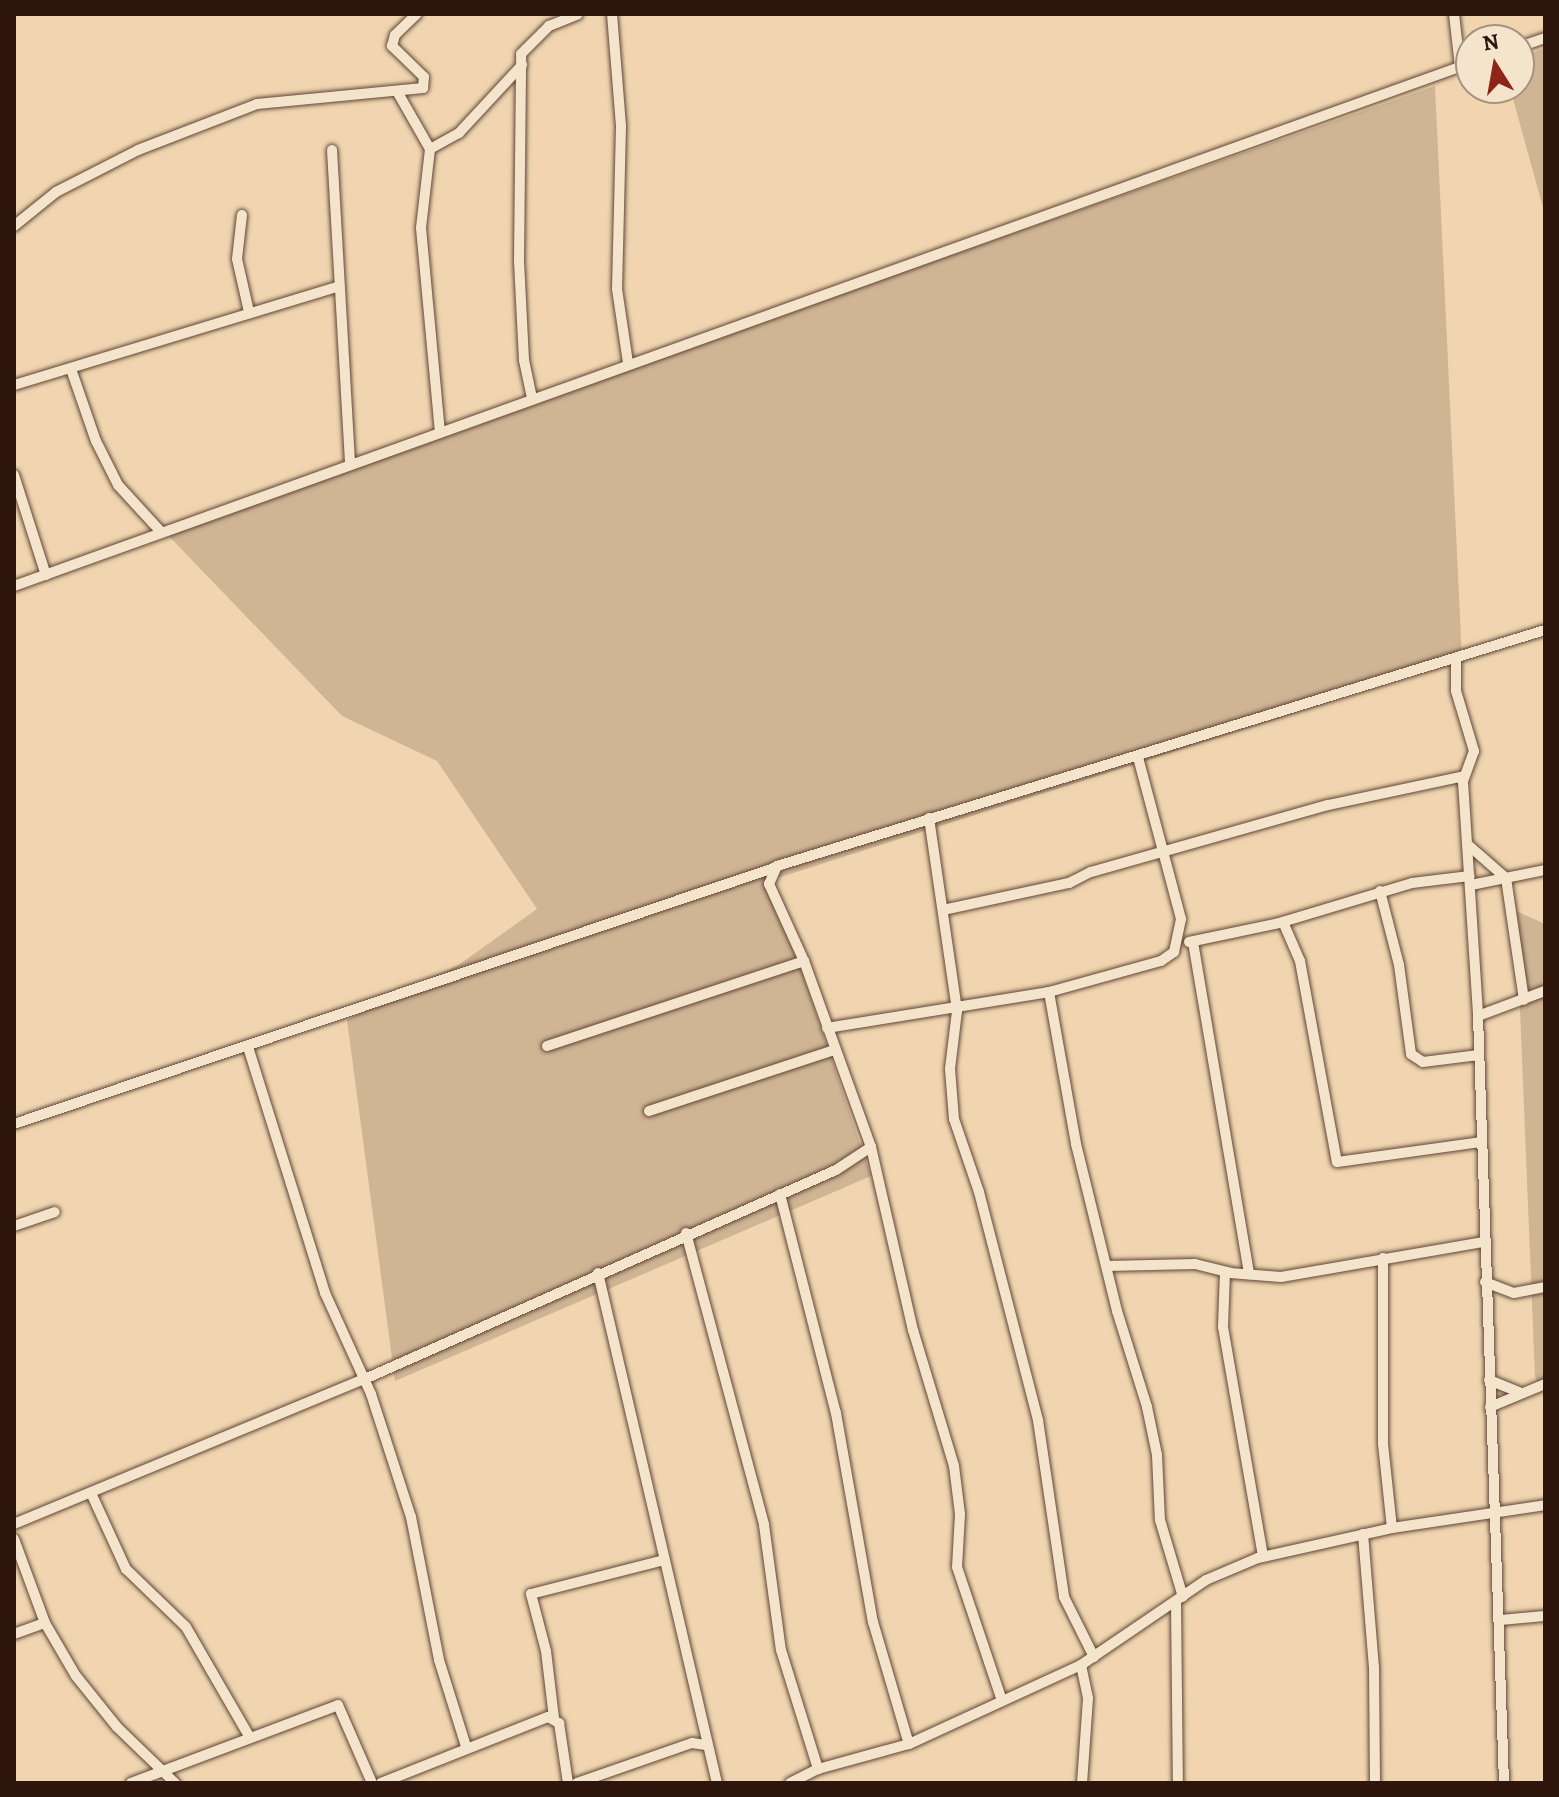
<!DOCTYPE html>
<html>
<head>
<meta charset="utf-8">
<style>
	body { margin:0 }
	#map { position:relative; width:1559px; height:1797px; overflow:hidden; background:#f0d5b0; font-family:Alegreya,serif }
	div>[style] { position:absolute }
	.green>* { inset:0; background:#cfb594 }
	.roads { filter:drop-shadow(0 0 2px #5f4636) drop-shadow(0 0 2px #5f4636) }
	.minor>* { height:10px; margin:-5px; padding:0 5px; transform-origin:5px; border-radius:5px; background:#f5e4cc }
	span { translate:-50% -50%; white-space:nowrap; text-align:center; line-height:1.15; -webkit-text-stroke:7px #f5e4cc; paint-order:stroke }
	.frame { position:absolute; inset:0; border:16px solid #2f160d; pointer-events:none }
	.north { position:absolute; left:1455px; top:24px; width:80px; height:80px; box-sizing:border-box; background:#f5e4cc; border:2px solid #a69280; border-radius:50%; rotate:349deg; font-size:22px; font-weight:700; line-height:32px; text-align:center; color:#2f160d }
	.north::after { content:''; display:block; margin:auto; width:28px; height:36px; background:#8f2418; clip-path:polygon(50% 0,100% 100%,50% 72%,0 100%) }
</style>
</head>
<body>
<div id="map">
	<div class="green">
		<i style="clip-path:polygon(1545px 48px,1545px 215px,1510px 88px,1519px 88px,1519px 58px)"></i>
		<i style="clip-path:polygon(1435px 86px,1462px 660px,771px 880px,871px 1176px,395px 1381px,347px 1020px,460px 964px,537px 909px,437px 761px,342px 716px,163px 530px)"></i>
		<i style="clip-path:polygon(1516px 911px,1545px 924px,1545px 1395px,1535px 1377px)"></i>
	</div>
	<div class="roads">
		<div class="minor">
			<i style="left:612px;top:14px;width:112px;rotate:85.4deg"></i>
			<i style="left:621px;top:126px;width:163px;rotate:91.4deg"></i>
			<i style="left:617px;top:289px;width:75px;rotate:81.5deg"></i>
			<i style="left:1454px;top:14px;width:53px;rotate:83.5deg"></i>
			<i style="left:1519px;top:47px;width:28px;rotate:-19deg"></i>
			<i style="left:398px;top:93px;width:64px;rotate:60.3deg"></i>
			<i style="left:430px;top:149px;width:80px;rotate:96.5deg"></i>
			<i style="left:421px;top:228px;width:204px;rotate:84.7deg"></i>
			<i style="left:430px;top:149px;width:33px;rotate:-29deg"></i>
			<i style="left:459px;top:133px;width:93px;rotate:-47.2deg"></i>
			<i style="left:332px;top:150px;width:315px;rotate:86.7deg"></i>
			<i style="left:242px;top:215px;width:44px;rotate:96.5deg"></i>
			<i style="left:237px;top:259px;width:54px;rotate:77.2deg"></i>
			<i style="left:14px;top:226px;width:54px;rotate:-39deg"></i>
			<i style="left:56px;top:192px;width:92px;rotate:-27.1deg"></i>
			<i style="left:138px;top:150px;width:128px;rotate:-21.1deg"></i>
			<i style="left:257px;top:104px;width:167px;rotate:-5.5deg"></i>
			<i style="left:423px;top:88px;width:11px;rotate:-85deg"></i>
			<i style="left:424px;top:77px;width:45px;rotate:-135.9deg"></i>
			<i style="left:392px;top:46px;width:11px;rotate:-75deg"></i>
			<i style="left:395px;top:35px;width:30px;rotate:-44deg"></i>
			<i style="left:71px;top:369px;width:76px;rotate:70.9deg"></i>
			<i style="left:96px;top:441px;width:49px;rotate:63.4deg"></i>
			<i style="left:118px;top:485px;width:64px;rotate:47.5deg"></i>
			<i style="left:14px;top:385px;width:340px;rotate:-16.9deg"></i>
			<i style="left:532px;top:398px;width:39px;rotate:-102deg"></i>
			<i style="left:524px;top:360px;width:98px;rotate:-92.9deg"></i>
			<i style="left:519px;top:262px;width:208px;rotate:-89.4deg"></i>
			<i style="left:521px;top:54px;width:40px;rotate:-45deg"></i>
			<i style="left:549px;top:26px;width:31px;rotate:-22deg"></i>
			<i style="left:14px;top:475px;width:105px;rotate:72.3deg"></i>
			<i style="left:14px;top:586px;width:1548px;rotate:-19.75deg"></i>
			<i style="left:1456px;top:658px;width:33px;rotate:90deg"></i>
			<i style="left:1456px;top:691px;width:63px;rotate:73.3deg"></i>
			<i style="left:1474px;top:751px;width:33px;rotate:110deg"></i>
			<i style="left:1463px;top:782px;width:234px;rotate:86.3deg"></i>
			<i style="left:1478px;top:1016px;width:767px;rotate:88.06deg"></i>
			<i style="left:929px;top:818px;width:195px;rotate:81.7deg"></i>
			<i style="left:957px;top:1011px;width:58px;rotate:96.9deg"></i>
			<i style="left:950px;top:1069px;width:50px;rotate:85.4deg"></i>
			<i style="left:954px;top:1119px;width:77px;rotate:71.1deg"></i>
			<i style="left:979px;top:1192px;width:236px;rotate:75.5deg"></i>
			<i style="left:1038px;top:1420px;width:179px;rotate:81.6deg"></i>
			<i style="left:1064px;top:1597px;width:67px;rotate:63.4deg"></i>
			<i style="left:1467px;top:844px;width:52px;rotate:41.1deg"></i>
			<i style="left:1506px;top:878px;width:123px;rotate:81.6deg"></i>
			<i style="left:1471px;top:885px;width:76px;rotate:-11.5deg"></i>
			<i style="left:1380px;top:891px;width:76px;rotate:75.6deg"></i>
			<i style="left:1399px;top:965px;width:90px;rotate:82.3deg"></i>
			<i style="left:1411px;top:1054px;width:14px;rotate:34deg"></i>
			<i style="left:1423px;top:1062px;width:56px;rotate:-7.1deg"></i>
			<i style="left:943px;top:910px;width:129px;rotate:-12.1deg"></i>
			<i style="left:1069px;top:883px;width:25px;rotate:-27deg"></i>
			<i style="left:1091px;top:872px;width:246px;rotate:-15.8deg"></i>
			<i style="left:1328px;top:805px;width:139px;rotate:-12deg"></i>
			<i style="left:1283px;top:922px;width:43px;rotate:66.4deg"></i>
			<i style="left:1300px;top:961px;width:204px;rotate:79.6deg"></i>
			<i style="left:1337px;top:1162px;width:145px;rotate:-7.9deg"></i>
			<i style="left:1189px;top:942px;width:92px;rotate:-11.9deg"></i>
			<i style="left:1279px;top:923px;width:139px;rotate:-16.7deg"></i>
			<i style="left:1412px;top:883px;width:58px;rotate:-6.9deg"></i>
			<i style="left:1193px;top:942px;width:337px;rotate:80.4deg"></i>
			<i style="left:1049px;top:992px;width:154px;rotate:79.9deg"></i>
			<i style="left:1076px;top:1144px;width:172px;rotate:76.2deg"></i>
			<i style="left:1117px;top:1311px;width:101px;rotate:72.6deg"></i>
			<i style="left:1147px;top:1407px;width:49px;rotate:78.2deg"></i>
			<i style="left:1157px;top:1455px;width:65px;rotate:87.4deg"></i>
			<i style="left:1160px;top:1520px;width:80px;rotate:73.4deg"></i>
			<i style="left:1478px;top:1016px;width:72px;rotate:-20.5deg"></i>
			<i style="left:827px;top:1028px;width:225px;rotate:-9.2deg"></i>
			<i style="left:1049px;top:992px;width:116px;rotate:-15.5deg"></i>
			<i style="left:1161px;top:961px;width:16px;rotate:-35deg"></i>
			<i style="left:1174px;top:952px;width:34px;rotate:-78deg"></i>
			<i style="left:1181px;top:919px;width:168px;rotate:-104.9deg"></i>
			<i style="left:547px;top:1046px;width:271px;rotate:-18.3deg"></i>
			<i style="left:248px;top:1047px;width:258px;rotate:72.6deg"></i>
			<i style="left:325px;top:1293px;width:111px;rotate:65.5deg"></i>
			<i style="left:371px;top:1394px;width:129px;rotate:72deg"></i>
			<i style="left:411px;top:1517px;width:146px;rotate:78.9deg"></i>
			<i style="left:439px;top:1660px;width:90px;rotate:72.6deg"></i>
			<i style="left:649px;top:1111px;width:195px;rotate:-18.2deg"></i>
			<i style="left:14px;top:1124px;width:802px;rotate:-18.62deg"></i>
			<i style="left:871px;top:1147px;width:188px;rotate:77.1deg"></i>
			<i style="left:913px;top:1330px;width:142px;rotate:73.2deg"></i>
			<i style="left:954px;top:1466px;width:48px;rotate:82.9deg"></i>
			<i style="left:960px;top:1514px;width:53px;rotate:93.2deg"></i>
			<i style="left:957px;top:1567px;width:141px;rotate:71.4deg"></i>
			<i style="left:780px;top:1194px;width:226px;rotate:75.7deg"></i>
			<i style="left:836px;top:1413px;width:212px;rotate:80deg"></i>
			<i style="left:873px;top:1622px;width:127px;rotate:73.6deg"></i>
			<i style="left:14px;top:1226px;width:43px;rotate:-18.9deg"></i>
			<i style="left:686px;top:1233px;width:302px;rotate:75deg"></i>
			<i style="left:764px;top:1525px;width:126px;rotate:82.3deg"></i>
			<i style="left:781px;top:1650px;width:125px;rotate:72.7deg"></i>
			<i style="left:1383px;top:1258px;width:186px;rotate:90deg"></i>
			<i style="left:1383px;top:1444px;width:84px;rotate:83.9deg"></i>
			<i style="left:1107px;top:1266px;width:88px;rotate:-1.3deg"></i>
			<i style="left:1195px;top:1264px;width:36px;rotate:14deg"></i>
			<i style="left:1230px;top:1273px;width:51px;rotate:4.5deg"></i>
			<i style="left:1281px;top:1277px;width:206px;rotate:-9.8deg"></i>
			<i style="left:1225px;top:1272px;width:55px;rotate:92.1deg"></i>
			<i style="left:1223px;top:1327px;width:233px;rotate:80.1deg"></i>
			<i style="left:598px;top:1273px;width:524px;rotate:76.87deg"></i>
			<i style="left:1485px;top:1282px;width:31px;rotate:21deg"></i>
			<i style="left:1514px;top:1293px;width:32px;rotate:-11deg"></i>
			<i style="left:1489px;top:1380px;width:32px;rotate:22deg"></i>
			<i style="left:1490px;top:1407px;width:60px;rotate:-22.7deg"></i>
			<i style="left:91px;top:1493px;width:84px;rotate:65.3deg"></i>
			<i style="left:126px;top:1569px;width:83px;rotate:44deg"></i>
			<i style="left:186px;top:1627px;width:126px;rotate:60deg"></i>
			<i style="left:14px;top:1524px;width:382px;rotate:-22.5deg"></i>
			<i style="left:367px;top:1378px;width:513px;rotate:-23.92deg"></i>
			<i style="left:836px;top:1170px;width:42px;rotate:-33.3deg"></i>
			<i style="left:871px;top:1147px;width:198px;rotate:-109.8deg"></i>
			<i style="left:804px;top:961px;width:85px;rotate:-114.4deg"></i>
			<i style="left:769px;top:884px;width:20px;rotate:-66deg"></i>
			<i style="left:777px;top:866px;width:803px;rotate:-17.08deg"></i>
			<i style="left:1363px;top:1534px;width:133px;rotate:85.3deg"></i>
			<i style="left:1374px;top:1667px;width:116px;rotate:89.5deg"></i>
			<i style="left:14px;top:1539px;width:90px;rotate:69.7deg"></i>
			<i style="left:45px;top:1623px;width:61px;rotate:59.7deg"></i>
			<i style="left:76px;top:1676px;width:65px;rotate:51.2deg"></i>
			<i style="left:117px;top:1727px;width:81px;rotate:44deg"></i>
			<i style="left:1176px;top:1602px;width:181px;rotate:89.4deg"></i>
			<i style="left:1500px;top:1620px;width:45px;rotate:-5.1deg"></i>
			<i style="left:14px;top:1634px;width:33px;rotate:-20deg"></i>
			<i style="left:1081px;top:1665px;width:34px;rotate:78deg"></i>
			<i style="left:1088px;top:1698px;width:85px;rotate:94deg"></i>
			<i style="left:554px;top:1718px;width:67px;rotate:-96.8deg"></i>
			<i style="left:546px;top:1651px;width:59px;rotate:-104.7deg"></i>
			<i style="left:531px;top:1594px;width:137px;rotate:-14.3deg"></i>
			<i style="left:131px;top:1783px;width:221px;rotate:-20.6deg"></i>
			<i style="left:338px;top:1705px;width:85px;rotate:66.4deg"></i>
			<i style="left:381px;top:1783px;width:180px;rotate:-21.6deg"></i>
			<i style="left:548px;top:1717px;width:13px;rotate:29deg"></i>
			<i style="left:559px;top:1723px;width:61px;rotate:81.5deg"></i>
			<i style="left:577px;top:1783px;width:122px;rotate:-19.2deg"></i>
			<i style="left:692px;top:1743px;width:14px;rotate:8deg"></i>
			<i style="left:790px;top:1783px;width:31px;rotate:-27deg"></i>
			<i style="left:818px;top:1769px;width:94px;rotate:-15.4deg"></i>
			<i style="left:909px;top:1744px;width:189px;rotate:-24.7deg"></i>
			<i style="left:1081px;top:1665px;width:151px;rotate:-34.2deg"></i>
			<i style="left:1206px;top:1580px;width:56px;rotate:-22.9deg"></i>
			<i style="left:1258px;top:1558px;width:137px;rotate:-12.6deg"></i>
			<i style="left:1392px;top:1528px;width:155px;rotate:-8.5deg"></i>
		</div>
	</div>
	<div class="frame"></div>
	<div class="north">N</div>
</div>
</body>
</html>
